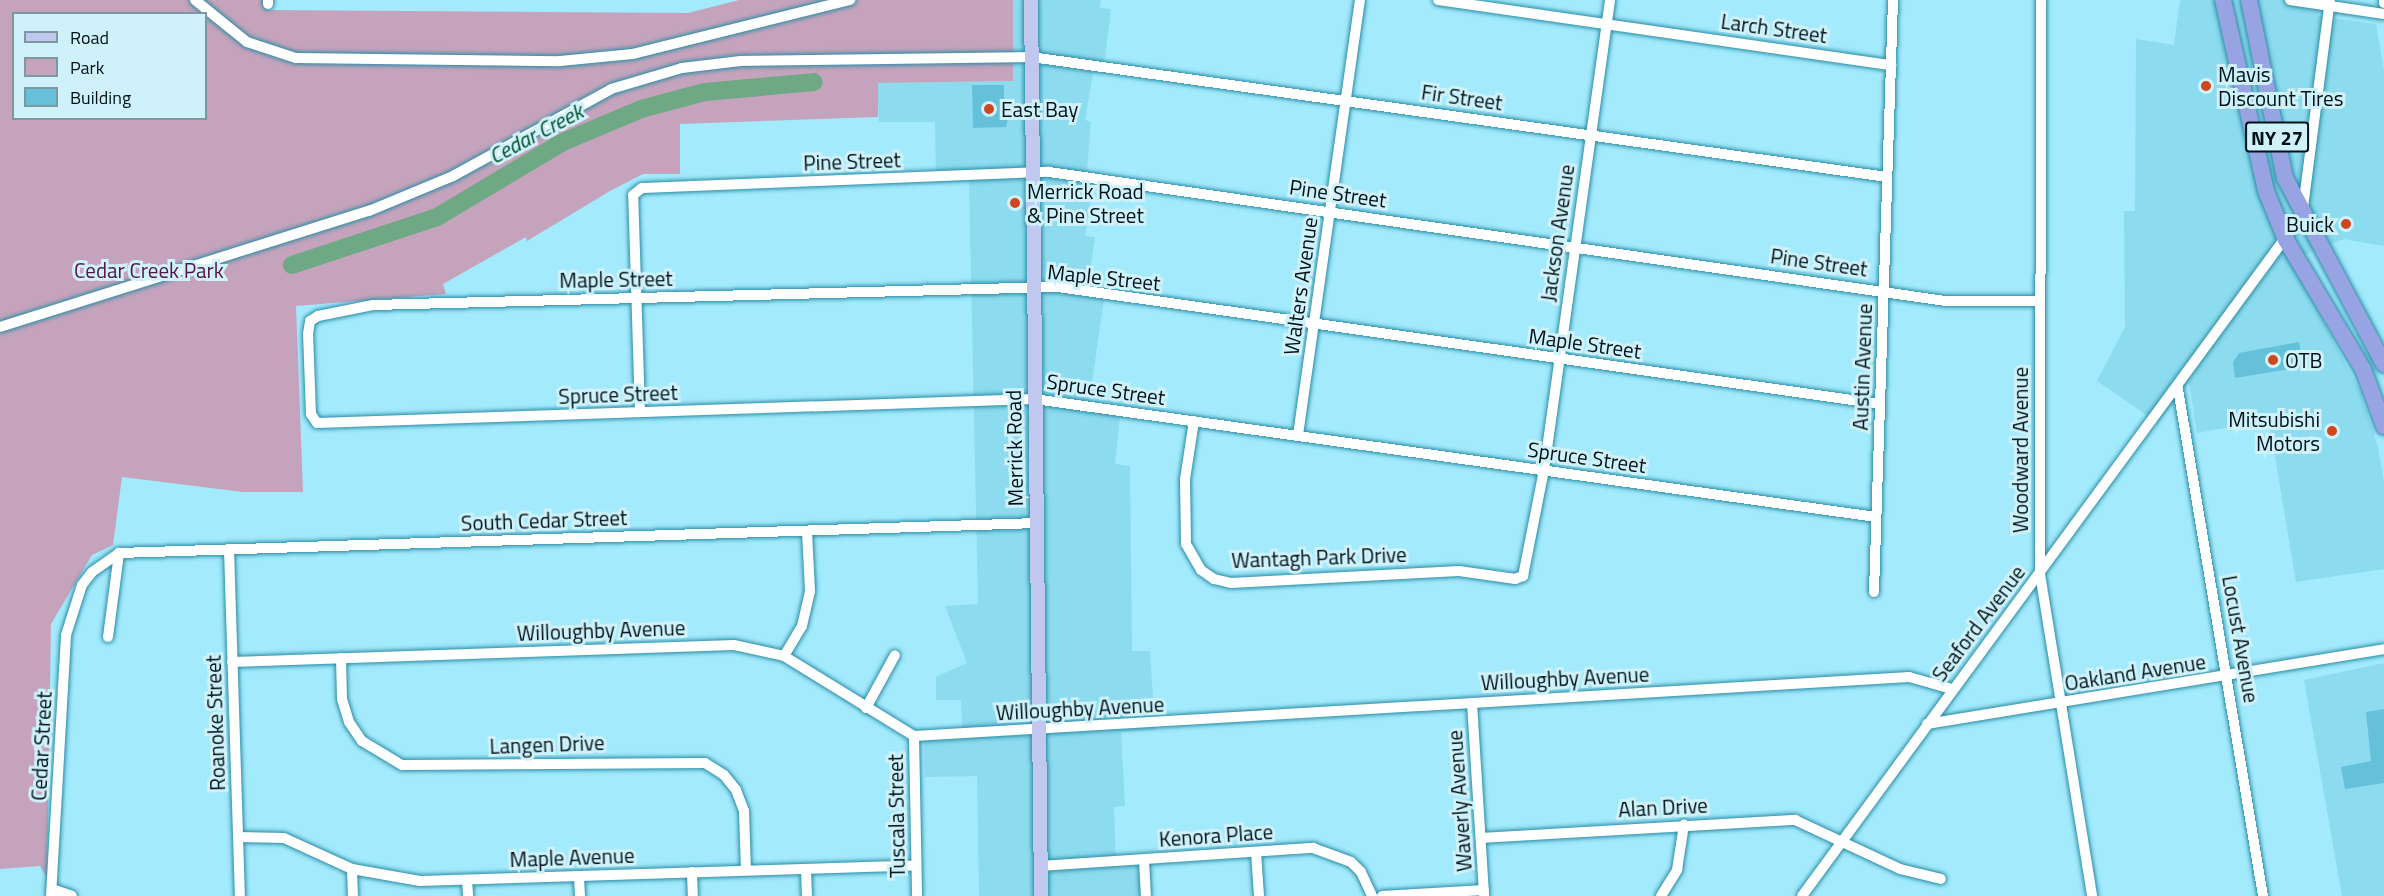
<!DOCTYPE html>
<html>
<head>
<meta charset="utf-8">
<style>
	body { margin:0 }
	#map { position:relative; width:2384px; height:896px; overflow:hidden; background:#a3eafd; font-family:"Titillium Web",sans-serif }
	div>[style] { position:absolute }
	.built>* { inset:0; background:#8ddbef }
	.green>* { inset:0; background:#c6a3bc }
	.river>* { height:18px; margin:-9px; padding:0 9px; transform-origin:9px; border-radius:9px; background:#6ea884 }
	.building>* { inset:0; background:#65c1d9 }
	.roads { filter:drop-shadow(0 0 2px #2a8da4) drop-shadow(0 0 2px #2a8da4) }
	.minor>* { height:10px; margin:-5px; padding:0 5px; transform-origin:5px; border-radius:5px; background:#fff }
	.major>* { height:14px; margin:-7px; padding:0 7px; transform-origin:7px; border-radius:7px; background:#c1c8ef }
	.highway>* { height:16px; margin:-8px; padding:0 8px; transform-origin:8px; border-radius:8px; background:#98a3e4 }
	.dots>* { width:16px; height:16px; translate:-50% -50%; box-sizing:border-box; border:3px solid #cff1fa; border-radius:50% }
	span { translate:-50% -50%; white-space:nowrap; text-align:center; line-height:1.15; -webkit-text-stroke:6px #cff1fa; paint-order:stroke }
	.shield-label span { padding:2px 4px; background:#cff1fa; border:2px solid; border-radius:4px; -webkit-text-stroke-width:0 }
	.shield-label { font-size:20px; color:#011217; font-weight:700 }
	.street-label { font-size:21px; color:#011217 }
	.poi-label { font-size:21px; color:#011217 }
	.left { translate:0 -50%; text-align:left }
	.right { translate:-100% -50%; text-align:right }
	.park-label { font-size:21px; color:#541548 }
	.water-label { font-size:22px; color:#04502d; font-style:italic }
	.legend { position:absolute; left:12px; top:12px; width:195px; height:108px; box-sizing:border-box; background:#cff1fa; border:2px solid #7d989f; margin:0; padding:8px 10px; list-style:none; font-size:18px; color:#011217 }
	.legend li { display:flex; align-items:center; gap:12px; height:30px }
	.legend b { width:30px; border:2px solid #7d989f }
</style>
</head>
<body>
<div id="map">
	<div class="built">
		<i style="clip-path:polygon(1013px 0,1101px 0,1100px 8px,1111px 9px,1103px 73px,1093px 72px,1085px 120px,1091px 122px,1086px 183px,1093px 185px,1085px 236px,1095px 237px,1086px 297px,1104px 299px,1088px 410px,1120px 415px,1115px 464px,1130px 466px,1132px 651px,1150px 651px,1155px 730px,1121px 732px,1125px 806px,1114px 807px,1116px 867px,1141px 866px,1143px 896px,979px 896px,977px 776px,925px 777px,924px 740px,963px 739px,961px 700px,936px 700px,936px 677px,967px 663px,945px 606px,978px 604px,969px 181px,936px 182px,935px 122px,879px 122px,877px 83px,1013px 81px)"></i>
		<i style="clip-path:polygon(2180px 0,2320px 0,2318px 16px,2376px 24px,2384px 70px,2384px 246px,2344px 239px,2291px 260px,2360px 391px,2378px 447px,2384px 482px,2384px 569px,2296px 582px,2269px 420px,2197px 433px,2189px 382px,2158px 423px,2097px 381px,2125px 327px,2124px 211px,2135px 211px,2136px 39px,2174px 45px)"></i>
		<i style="clip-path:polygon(2384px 663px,2384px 896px,2342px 896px,2304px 680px)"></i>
	</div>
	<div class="green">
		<i style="clip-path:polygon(evenodd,0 0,268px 0,268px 10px,688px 13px,739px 0,1013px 0,1013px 81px,878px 83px,878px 117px,680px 124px,680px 174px,643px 174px,610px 191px,527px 241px,526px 237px,443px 284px,446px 294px,296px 306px,303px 492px,243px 492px,122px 477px,113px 545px,92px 555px,51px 624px,47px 878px,40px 866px,0 869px,0 0,14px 14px,206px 14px,206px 118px,14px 118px,14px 14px)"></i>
	</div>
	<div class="river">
		<i style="left:292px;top:265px;width:153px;rotate:-18.3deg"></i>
		<i style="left:437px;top:217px;width:147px;rotate:-30.8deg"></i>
		<i style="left:563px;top:142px;width:85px;rotate:-22.9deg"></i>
		<i style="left:641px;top:109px;width:66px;rotate:-14.9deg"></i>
		<i style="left:705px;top:92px;width:109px;rotate:-5.2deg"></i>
	</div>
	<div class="building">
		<i style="clip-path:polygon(972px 85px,1004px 85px,1004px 106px,1010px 111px,1006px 127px,973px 128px)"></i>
		<i style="clip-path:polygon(2299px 342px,2302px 359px,2312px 357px,2313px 365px,2235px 378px,2233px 362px,2239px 353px)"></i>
		<i style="clip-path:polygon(2384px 709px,2384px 783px,2345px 789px,2341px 767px,2371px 761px,2366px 712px)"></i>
	</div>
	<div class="roads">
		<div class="minor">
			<i style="left:195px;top:0;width:67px;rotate:38.9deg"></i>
			<i style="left:247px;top:42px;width:52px;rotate:18.1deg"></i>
			<i style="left:296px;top:58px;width:264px;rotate:0.7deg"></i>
			<i style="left:560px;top:61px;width:73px;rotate:-5.5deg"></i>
			<i style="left:633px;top:54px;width:224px;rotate:-14deg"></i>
			<i style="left:1438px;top:0;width:458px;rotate:8.2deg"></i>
			<i style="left:2041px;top:0;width:574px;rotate:90.1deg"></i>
			<i style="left:2040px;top:574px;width:326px;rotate:80.8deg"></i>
			<i style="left:2290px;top:0;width:95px;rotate:8.5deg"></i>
			<i style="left:2384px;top:0;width:3px;rotate:90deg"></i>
			<i style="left:268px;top:4px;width:4px;rotate:-90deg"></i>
			<i style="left:0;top:327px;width:387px;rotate:-17.5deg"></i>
			<i style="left:369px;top:211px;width:91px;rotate:-22.6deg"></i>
			<i style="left:453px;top:176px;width:180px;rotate:-28.8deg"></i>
			<i style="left:611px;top:89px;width:74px;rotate:-16.5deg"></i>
			<i style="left:682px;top:68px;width:59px;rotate:-6.8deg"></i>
			<i style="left:741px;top:61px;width:290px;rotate:-0.8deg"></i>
			<i style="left:1031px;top:57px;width:864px;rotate:7.98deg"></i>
			<i style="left:2178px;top:389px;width:514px;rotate:80.48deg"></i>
			<i style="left:640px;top:412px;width:217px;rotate:-91.8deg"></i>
			<i style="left:633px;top:195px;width:11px;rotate:-38deg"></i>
			<i style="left:642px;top:188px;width:407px;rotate:-2.3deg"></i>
			<i style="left:1049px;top:172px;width:905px;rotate:8.19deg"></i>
			<i style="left:1945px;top:301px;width:94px"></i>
			<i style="left:1194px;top:421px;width:59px;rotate:98.8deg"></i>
			<i style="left:1185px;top:479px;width:65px;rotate:89.1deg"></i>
			<i style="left:1186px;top:544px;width:30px;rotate:60deg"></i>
			<i style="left:1201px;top:570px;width:16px;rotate:35deg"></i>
			<i style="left:1214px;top:579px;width:17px;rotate:13deg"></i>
			<i style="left:1231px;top:583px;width:228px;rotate:-3deg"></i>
			<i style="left:1459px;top:571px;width:57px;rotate:8.1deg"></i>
			<i style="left:1515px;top:579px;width:9px;rotate:-21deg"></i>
			<i style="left:1523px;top:576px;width:108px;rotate:-78.8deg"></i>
			<i style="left:1544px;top:470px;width:475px;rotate:-82deg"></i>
			<i style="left:1298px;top:435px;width:439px;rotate:-81.9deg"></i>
			<i style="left:1876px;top:517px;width:850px;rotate:-172.02deg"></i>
			<i style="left:1034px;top:399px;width:717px;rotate:178.08deg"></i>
			<i style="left:317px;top:423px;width:11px;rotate:-124deg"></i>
			<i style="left:311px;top:414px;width:80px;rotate:-92.1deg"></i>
			<i style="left:308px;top:334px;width:13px;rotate:-81deg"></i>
			<i style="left:310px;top:321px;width:9px;rotate:-32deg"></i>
			<i style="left:318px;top:316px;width:56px;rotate:-11.3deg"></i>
			<i style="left:373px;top:305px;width:685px;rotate:-1.51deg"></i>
			<i style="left:1058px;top:287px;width:830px;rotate:8.1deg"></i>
			<i style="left:229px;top:549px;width:347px;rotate:88.2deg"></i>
			<i style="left:1874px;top:592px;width:592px;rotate:-88.16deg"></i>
			<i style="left:108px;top:637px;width:85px;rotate:-82.5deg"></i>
			<i style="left:784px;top:656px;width:35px;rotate:-59deg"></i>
			<i style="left:802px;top:626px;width:36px;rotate:-77deg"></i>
			<i style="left:810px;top:591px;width:60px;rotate:-92.9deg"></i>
			<i style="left:341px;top:658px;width:41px;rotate:88.6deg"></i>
			<i style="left:342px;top:699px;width:24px;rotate:73deg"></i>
			<i style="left:349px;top:722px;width:23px;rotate:56deg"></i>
			<i style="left:362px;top:741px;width:47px;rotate:31deg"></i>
			<i style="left:402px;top:765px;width:303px;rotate:-0.4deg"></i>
			<i style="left:705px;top:763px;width:22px;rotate:32deg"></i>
			<i style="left:724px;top:775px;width:19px;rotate:51deg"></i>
			<i style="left:736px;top:790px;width:22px;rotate:69deg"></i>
			<i style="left:744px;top:811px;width:59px;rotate:88.1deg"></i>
			<i style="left:232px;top:662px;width:502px;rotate:-1.94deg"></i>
			<i style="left:734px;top:645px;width:51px;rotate:12.4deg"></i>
			<i style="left:784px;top:656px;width:153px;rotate:31.6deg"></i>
			<i style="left:914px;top:736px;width:997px;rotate:-3.39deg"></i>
			<i style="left:1909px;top:677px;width:45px;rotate:15.6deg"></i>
			<i style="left:1472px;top:703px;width:193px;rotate:86.4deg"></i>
			<i style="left:866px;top:708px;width:60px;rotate:-61.3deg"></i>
			<i style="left:1927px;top:724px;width:463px;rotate:-9.3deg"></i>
			<i style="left:914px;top:736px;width:160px;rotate:88.9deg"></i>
			<i style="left:238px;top:837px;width:46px;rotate:1.2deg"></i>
			<i style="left:284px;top:838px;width:75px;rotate:24.5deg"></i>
			<i style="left:352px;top:869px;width:69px;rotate:10deg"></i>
			<i style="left:420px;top:881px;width:496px;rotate:-1.8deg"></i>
			<i style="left:1481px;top:838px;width:315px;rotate:-3.3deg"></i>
			<i style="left:1795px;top:820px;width:116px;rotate:25deg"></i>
			<i style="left:1900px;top:869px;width:42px;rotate:13.7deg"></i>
			<i style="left:1256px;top:852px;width:44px;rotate:86.1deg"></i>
			<i style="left:1144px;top:860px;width:36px;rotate:87deg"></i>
			<i style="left:1040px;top:866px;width:274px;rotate:-3.8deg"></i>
			<i style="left:1313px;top:848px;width:40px;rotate:20.2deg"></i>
			<i style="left:1351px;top:862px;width:14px;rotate:45deg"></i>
			<i style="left:1361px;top:872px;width:26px;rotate:65deg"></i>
			<i style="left:352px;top:869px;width:27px;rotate:88deg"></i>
			<i style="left:806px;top:869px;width:27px;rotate:88deg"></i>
			<i style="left:692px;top:872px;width:24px;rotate:88deg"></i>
			<i style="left:579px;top:877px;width:19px;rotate:87deg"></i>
			<i style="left:467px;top:880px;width:16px;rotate:86deg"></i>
			<i style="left:52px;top:889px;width:21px;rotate:19deg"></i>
			<i style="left:51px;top:896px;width:261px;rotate:-86.7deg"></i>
			<i style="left:66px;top:635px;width:52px;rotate:-72.3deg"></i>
			<i style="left:82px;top:585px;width:16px;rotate:-52deg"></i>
			<i style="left:92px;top:572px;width:33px;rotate:-35deg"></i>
			<i style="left:119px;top:553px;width:917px;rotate:-1.87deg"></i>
			<i style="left:1382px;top:896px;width:102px;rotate:-3.4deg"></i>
			<i style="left:1661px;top:896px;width:31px;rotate:-58deg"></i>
			<i style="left:1677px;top:870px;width:46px;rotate:-81.2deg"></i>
			<i style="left:1802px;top:896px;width:845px;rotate:-53.71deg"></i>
			<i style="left:2302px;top:215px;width:217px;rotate:-82.6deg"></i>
		</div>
		<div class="major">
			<i style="left:1031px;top:0;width:896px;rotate:89.36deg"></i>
		</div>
		<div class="highway">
			<i style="left:2223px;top:0;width:196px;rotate:77.3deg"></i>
			<i style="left:2266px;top:191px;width:53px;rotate:67.8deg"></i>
			<i style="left:2286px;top:240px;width:150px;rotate:59.2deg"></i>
			<i style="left:2363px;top:369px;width:61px;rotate:69.8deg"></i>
			<i style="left:2249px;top:0;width:182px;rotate:78.6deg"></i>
			<i style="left:2285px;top:178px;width:211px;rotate:62deg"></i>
		</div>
	</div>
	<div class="dots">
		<i style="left:2206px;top:86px;background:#cf471e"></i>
		<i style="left:989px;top:109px;background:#cf471e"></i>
		<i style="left:1015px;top:203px;background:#cf471e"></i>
		<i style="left:2346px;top:224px;background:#cf471e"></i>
		<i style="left:2273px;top:360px;background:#cf471e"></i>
		<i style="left:2332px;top:431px;background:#cf471e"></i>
	</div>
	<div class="shield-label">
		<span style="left:2277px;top:137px">NY 27</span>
	</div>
	<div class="street-label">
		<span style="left:1774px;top:28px;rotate:8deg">Larch Street</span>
		<span style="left:1462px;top:97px;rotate:8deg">Fir Street</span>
		<span style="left:852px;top:161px;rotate:-2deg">Pine Street</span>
		<span style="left:1338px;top:193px;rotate:8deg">Pine Street</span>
		<span style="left:1557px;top:233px;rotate:-82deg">Jackson Avenue</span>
		<span style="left:1819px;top:262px;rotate:8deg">Pine Street</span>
		<span style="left:1104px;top:277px;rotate:6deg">Maple Street</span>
		<span style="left:616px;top:279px;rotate:-1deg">Maple Street</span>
		<span style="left:1300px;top:286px;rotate:-82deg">Walters Avenue</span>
		<span style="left:1585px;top:343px;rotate:8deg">Maple Street</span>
		<span style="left:1862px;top:367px;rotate:-88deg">Austin Avenue</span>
		<span style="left:1106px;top:389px;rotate:8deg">Spruce Street</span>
		<span style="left:618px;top:394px;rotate:-2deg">Spruce Street</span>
		<span style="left:1014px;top:448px;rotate:-91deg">Merrick Road</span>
		<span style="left:2020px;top:450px;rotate:-90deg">Woodward Avenue</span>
		<span style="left:1587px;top:457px;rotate:8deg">Spruce Street</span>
		<span style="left:544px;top:520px;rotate:-2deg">South Cedar Street</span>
		<span style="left:1319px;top:557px;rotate:-2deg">Wantagh Park Drive</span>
		<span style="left:1978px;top:623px;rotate:-53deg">Seaford Avenue</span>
		<span style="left:601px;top:630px;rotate:-2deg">Willoughby Avenue</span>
		<span style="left:2241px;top:639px;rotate:80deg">Locust Avenue</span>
		<span style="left:2135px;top:672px;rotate:-9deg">Oakland Avenue</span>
		<span style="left:1565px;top:678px;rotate:-3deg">Willoughby Avenue</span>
		<span style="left:1080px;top:708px;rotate:-3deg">Willoughby Avenue</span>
		<span style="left:215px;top:723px;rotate:-92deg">Roanoke Street</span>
		<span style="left:547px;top:744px;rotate:-2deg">Langen Drive</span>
		<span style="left:41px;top:746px;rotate:-87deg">Cedar Street</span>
		<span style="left:1459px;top:801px;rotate:-94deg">Waverly Avenue</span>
		<span style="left:1663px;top:807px;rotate:-3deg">Alan Drive</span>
		<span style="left:896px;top:816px;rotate:-91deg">Tuscala Street</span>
		<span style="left:1216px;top:835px;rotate:-4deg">Kenora Place</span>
		<span style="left:572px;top:857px;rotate:-2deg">Maple Avenue</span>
	</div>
	<div class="poi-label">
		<span class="left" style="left:2218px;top:86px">Mavis<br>Discount Tires</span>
		<span class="left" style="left:1001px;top:109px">East Bay</span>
		<span class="left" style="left:1027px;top:203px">Merrick Road<br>&amp; Pine Street</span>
		<span class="right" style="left:2334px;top:224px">Buick</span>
		<span class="left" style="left:2285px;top:360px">OTB</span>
		<span class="right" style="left:2320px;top:431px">Mitsubishi<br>Motors</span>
	</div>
	<div class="park-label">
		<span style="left:149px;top:270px">Cedar Creek Park</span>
	</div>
	<div class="water-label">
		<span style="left:536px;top:134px;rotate:-28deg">Cedar Creek</span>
	</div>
	<ul class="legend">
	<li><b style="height:8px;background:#c1c8ef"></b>Road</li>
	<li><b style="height:16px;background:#c6a3bc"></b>Park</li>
	<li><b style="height:16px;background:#65c1d9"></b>Building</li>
	</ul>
</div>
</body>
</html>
